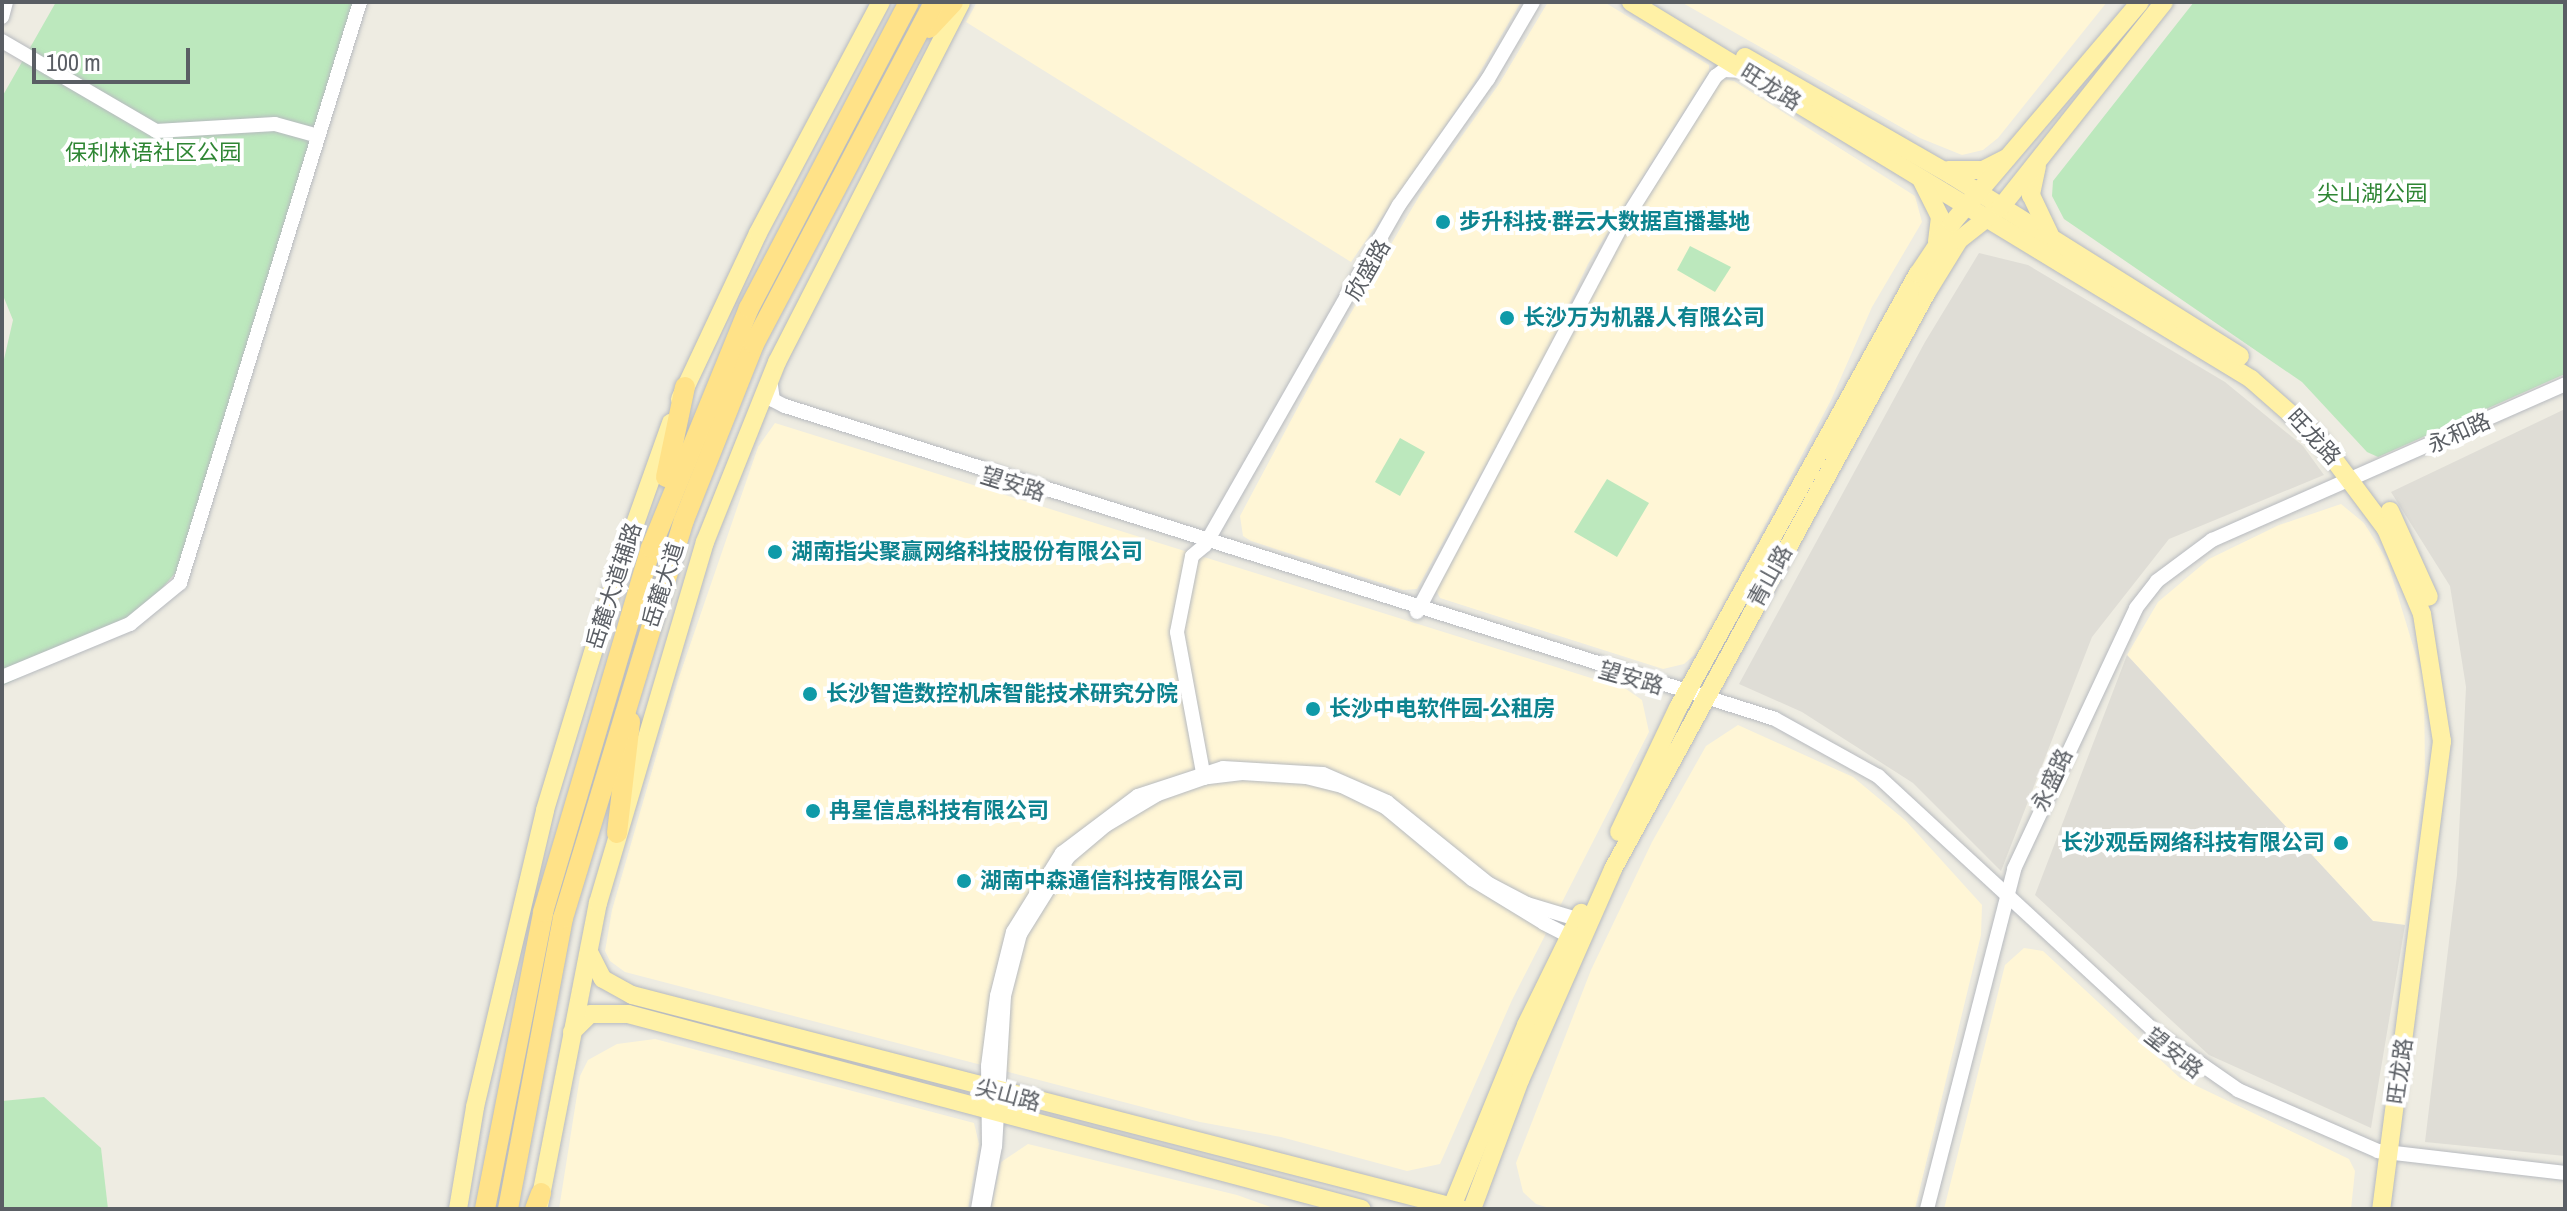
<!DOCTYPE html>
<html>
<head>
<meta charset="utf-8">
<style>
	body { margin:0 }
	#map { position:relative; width:2567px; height:1211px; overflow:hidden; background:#eeece2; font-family:"Archivo Narrow","Noto Sans SC",sans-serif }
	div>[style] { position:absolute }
	.commercial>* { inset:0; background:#fff6d6 }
	.industrial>* { inset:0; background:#dfddd6 }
	.green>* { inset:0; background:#bce8bd }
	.roads { filter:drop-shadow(0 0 2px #b7babf) drop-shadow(0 0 2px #b7babf) }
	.minor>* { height:14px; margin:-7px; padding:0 7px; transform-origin:7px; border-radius:7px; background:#fff }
	.major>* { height:18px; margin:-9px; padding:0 9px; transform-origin:9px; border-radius:9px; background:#fff1a6 }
	.highway>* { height:20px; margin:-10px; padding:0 10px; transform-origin:10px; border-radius:10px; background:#ffe288 }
	.dots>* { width:22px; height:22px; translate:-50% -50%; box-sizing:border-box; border:4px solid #fff; border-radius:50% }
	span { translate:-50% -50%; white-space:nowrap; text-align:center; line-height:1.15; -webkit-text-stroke:8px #fff; paint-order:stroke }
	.street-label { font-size:22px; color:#5a5e64 }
	.park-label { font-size:22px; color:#2f8634 }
	.culture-label { font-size:22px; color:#0d838f; font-weight:700 }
	.left { translate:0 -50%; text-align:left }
	.right { translate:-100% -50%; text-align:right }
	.frame { position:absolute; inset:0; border:4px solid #5a5e64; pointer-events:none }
	.scale { position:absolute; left:32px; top:48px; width:158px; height:36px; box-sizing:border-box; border:4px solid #5a5e64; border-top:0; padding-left:10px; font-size:24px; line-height:28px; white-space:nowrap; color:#5a5e64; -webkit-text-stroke:6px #fff; paint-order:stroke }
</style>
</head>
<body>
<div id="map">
	<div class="commercial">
		<i style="clip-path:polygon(977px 2px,1521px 2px,1469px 91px,1351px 262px,966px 22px)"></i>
		<i style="clip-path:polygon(1548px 2px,1604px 2px,1709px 65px,1709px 71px,1588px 264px,1537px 373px,1417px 589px,1403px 590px,1251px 541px,1243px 536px,1240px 516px,1321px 364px,1421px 193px,1499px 84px)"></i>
		<i style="clip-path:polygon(1681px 2px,2107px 2px,1998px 138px,1983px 150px,1962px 155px,1920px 138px)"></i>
		<i style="clip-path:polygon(1722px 79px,1734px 81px,1915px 196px,1922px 222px,1872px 307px,1831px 400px,1699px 651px,1684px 664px,1663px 669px,1440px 598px,1436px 590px,1600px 271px)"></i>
		<i style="clip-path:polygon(775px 423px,1626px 689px,1642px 700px,1649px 732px,1512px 1000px,1440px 1164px,1407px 1171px,1281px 1137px,1200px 1122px,625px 972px,610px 961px,605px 951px,612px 910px,678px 680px,758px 447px)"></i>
		<i style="clip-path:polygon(2341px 504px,2364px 523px,2387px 560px,2424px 682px,2425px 777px,2405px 925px,2373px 921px,2127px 655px,2158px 602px,2209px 559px,2279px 525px)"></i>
		<i style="clip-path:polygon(1738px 725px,1853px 777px,1906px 821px,1982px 905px,1981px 935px,1915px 1209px,1553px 1209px,1536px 1204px,1523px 1192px,1516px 1163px,1591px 970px,1652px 842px,1706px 746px)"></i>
		<i style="clip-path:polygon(2024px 948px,2043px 951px,2180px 1078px,2349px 1159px,2355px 1171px,2351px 1209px,1944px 1209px,2005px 965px)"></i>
		<i style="clip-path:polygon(655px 1039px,974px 1123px,979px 1144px,968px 1209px,559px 1209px,580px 1076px,588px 1060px,617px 1044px)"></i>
		<i style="clip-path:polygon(1028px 1144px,1237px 1195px,1276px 1209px,991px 1209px,1001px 1162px)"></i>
	</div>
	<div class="industrial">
		<i style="clip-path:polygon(1979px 253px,2028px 265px,2225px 382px,2303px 446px,2324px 475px,2169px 539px,2092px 637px,2001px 871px,1913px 783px,1802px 712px,1739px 684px,1925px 342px)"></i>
		<i style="clip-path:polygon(2565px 409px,2565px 1156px,2425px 1142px,2457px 875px,2466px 687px,2450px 586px,2391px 492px)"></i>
		<i style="clip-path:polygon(2127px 655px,2373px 921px,2405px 925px,2371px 1128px,2209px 1055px,2035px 895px)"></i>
	</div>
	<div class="green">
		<i style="clip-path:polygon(56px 2px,360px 2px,187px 560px,130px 624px,2px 686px,2px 368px,13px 320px,2px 293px,2px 97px)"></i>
		<i style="clip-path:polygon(2194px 2px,2565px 2px,2565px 374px,2378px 457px,2367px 452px,2302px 382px,2064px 219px,2052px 196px,2053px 181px)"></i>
		<i style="clip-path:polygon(1690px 246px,1731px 267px,1715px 292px,1677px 270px)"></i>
		<i style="clip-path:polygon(1400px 438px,1425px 452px,1400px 496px,1375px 482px)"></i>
		<i style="clip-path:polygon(1607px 479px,1649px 503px,1617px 557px,1574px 532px)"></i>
		<i style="clip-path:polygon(44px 1097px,101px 1148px,108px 1209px,2px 1209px,2px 1101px)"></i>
	</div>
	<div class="roads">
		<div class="minor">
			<i style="left:2px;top:17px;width:16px;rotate:-75deg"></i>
			<i style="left:2px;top:41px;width:178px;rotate:30.3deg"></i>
			<i style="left:156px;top:131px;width:119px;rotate:-3.4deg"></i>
			<i style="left:275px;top:124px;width:45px;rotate:15.6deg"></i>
			<i style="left:770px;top:379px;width:21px;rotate:82deg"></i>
			<i style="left:773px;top:400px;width:13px;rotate:27deg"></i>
			<i style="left:785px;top:406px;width:1038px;rotate:17.54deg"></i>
			<i style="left:1775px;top:719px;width:118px;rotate:29deg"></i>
			<i style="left:1878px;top:776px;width:377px;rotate:42.7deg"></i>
			<i style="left:2155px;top:1032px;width:101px;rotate:34.9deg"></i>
			<i style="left:2238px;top:1090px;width:153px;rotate:23.5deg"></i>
			<i style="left:2378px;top:1151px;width:188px;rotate:6.7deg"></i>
			<i style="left:1417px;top:612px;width:438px;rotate:-62.1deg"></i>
			<i style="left:1622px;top:225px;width:176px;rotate:-57.8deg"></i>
			<i style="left:1716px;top:76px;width:10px;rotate:-37deg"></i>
			<i style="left:1724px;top:70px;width:19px;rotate:3deg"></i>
			<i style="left:2px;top:677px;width:139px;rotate:-22.5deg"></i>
			<i style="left:130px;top:624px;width:65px;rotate:-39.4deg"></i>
			<i style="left:180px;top:583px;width:608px;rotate:-72.79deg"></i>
			<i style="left:1204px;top:778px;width:148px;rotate:-100.5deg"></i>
			<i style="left:1177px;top:632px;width:77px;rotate:-78.8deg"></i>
			<i style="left:1192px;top:556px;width:17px;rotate:-40deg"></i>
			<i style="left:1205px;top:545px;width:391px;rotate:-60.3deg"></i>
			<i style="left:1399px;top:205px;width:154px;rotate:-54.8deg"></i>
			<i style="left:1488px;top:79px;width:89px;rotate:-59.7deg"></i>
			<i style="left:978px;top:1209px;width:65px;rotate:-80.2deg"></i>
			<i style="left:989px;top:1145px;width:79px;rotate:-90.7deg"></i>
			<i style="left:988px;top:1066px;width:71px;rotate:-82.7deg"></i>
			<i style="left:997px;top:996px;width:66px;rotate:-76deg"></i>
			<i style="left:1013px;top:932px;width:93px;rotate:-58.2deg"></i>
			<i style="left:1062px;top:853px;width:95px;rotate:-36.9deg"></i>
			<i style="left:1138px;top:796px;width:89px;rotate:-18.2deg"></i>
			<i style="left:1223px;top:768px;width:100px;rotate:3.4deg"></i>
			<i style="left:1323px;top:774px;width:70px;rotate:23.6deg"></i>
			<i style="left:1387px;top:802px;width:131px;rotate:38.8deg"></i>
			<i style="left:1489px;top:884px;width:43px;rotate:27.8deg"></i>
			<i style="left:1527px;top:904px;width:52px;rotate:16.7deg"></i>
			<i style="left:1577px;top:919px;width:16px;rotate:60deg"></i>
			<i style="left:1585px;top:933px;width:16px;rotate:169deg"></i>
			<i style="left:1569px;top:936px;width:28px;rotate:-153deg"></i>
			<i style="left:1544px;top:923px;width:84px;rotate:-148.6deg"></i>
			<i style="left:1472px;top:879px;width:113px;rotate:-140.4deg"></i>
			<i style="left:1385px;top:807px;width:48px;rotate:-154deg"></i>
			<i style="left:1342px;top:786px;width:37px;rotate:-166deg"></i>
			<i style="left:1306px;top:777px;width:64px;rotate:-176.4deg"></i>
			<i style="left:1242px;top:773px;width:38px;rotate:173deg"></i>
			<i style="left:1204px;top:778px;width:49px;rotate:160.8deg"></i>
			<i style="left:1158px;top:794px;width:61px;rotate:149.2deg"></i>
			<i style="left:1106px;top:825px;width:50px;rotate:139.9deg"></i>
			<i style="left:1068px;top:857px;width:91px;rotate:121.9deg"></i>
			<i style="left:1020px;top:934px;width:64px;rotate:104.5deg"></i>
			<i style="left:1004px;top:996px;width:150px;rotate:93.4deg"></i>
			<i style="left:995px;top:1146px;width:64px;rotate:100.8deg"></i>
			<i style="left:1927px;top:1209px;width:351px;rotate:-75.6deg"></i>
			<i style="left:2014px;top:869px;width:288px;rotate:-64.9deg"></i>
			<i style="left:2136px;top:608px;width:34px;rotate:-52deg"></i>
			<i style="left:2157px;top:581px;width:69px;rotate:-36.7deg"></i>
			<i style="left:2212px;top:540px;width:386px;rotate:-23.8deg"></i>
		</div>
		<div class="major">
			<i style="left:1631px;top:2px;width:726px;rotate:31.3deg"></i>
			<i style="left:2251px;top:379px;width:89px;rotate:41.4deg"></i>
			<i style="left:2318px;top:438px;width:114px;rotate:53.2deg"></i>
			<i style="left:2386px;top:529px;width:92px;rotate:67deg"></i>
			<i style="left:2422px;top:614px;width:129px;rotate:81.1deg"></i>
			<i style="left:2442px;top:741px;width:472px;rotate:97.4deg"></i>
			<i style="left:1745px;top:57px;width:237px;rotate:29.8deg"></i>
			<i style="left:1951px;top:175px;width:341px;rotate:32.1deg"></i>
			<i style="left:2037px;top:166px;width:30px;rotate:102deg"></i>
			<i style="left:2031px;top:195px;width:44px;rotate:64.6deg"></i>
			<i style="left:1948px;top:170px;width:35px"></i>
			<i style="left:1983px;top:170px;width:27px;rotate:-27deg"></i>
			<i style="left:1922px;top:181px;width:40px;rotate:63.4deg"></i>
			<i style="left:1940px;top:217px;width:25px;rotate:97deg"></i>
			<i style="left:680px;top:399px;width:183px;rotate:-64.8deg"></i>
			<i style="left:758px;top:233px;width:262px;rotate:-62deg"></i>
			<i style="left:2390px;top:511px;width:94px;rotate:65.6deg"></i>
			<i style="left:1619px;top:832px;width:137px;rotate:-64.6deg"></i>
			<i style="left:1678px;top:708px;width:496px;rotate:-61.1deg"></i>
			<i style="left:1918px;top:274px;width:61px;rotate:-56.3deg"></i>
			<i style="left:1952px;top:223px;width:290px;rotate:-49.6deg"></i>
			<i style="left:589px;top:952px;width:30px;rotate:63deg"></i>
			<i style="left:603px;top:979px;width:33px;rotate:29deg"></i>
			<i style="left:632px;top:995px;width:856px;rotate:14.47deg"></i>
			<i style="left:572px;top:1032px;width:25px;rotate:-45deg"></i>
			<i style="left:590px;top:1014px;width:38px"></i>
			<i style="left:628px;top:1014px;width:759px;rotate:14.88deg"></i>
			<i style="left:539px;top:1206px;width:309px;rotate:-79deg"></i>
			<i style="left:598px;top:903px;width:377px;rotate:-73.5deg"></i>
			<i style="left:705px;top:542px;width:194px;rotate:-68.2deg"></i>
			<i style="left:777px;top:362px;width:404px;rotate:-62.9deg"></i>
			<i style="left:458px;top:1209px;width:103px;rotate:-80.5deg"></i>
			<i style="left:475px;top:1107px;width:305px;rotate:-76.7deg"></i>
			<i style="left:545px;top:810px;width:240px;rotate:-73.1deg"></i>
			<i style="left:615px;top:580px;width:167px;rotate:-70.4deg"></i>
			<i style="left:1451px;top:1209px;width:199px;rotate:-67.8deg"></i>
			<i style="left:1526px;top:1025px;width:125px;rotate:-63.8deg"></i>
			<i style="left:1472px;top:1209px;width:138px;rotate:-69.6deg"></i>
			<i style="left:1520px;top:1080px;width:231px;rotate:-66.2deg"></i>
			<i style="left:1613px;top:869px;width:657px;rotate:-61.45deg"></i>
			<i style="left:1927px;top:292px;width:61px;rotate:-58.4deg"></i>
			<i style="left:1959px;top:240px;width:53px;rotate:-38.2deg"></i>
			<i style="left:2001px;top:207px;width:262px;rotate:-51.5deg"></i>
		</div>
		<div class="highway">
			<i style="left:929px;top:28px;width:35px;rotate:-47deg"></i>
			<i style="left:666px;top:477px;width:92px;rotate:-78.1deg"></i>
			<i style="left:617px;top:833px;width:112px;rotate:-83.3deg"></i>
			<i style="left:485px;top:1209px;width:303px;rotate:-78.9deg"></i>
			<i style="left:543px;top:912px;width:380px;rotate:-73.5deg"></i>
			<i style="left:651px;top:548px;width:259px;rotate:-67.8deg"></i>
			<i style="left:749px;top:308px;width:345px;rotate:-62.4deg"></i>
			<i style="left:508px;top:1209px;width:296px;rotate:-79.3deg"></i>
			<i style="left:563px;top:918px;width:416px;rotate:-73.1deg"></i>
			<i style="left:684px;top:520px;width:189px;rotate:-68.3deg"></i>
			<i style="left:754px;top:344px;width:386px;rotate:-62.2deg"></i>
			<i style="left:535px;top:1209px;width:17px;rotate:-69deg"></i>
		</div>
	</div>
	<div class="dots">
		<i style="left:1443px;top:222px;background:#0f9aa8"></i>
		<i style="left:1507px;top:318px;background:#0f9aa8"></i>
		<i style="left:775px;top:552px;background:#0f9aa8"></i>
		<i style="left:810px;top:694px;background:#0f9aa8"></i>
		<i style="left:1313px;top:709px;background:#0f9aa8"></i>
		<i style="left:813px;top:811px;background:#0f9aa8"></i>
		<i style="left:2341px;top:843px;background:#0f9aa8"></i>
		<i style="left:964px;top:881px;background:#0f9aa8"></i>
	</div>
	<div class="street-label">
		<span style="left:1771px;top:87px;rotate:32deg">旺龙路</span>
		<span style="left:1368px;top:270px;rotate:-60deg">欣盛路</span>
		<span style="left:2459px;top:433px;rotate:-24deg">永和路</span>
		<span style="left:2314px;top:437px;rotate:47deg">旺龙路</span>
		<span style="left:1013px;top:484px;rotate:17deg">望安路</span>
		<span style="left:1770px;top:576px;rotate:-61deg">青山路</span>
		<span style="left:663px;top:585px;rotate:-72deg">岳麓大道</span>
		<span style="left:614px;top:586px;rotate:-72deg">岳麓大道辅路</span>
		<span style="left:1631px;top:678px;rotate:16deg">望安路</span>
		<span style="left:2052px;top:780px;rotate:-65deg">永盛路</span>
		<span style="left:2174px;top:1053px;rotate:38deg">望安路</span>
		<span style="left:2400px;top:1071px;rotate:-82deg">旺龙路</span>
		<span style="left:1008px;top:1095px;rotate:15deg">尖山路</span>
	</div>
	<div class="park-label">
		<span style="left:153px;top:153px">保利林语社区公园</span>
		<span style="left:2372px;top:194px">尖山湖公园</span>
	</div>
	<div class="culture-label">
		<span class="left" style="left:1459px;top:222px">步升科技·群云大数据直播基地</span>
		<span class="left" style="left:1523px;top:318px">长沙万为机器人有限公司</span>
		<span class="left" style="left:791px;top:552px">湖南指尖聚赢网络科技股份有限公司</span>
		<span class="left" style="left:826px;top:694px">长沙智造数控机床智能技术研究分院</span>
		<span class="left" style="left:1329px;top:709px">长沙中电软件园-公租房</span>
		<span class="left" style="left:829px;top:811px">冉星信息科技有限公司</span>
		<span class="right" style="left:2325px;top:843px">长沙观岳网络科技有限公司</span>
		<span class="left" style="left:980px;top:881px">湖南中森通信科技有限公司</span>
	</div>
	<div class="frame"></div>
	<div class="scale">100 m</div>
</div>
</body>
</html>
